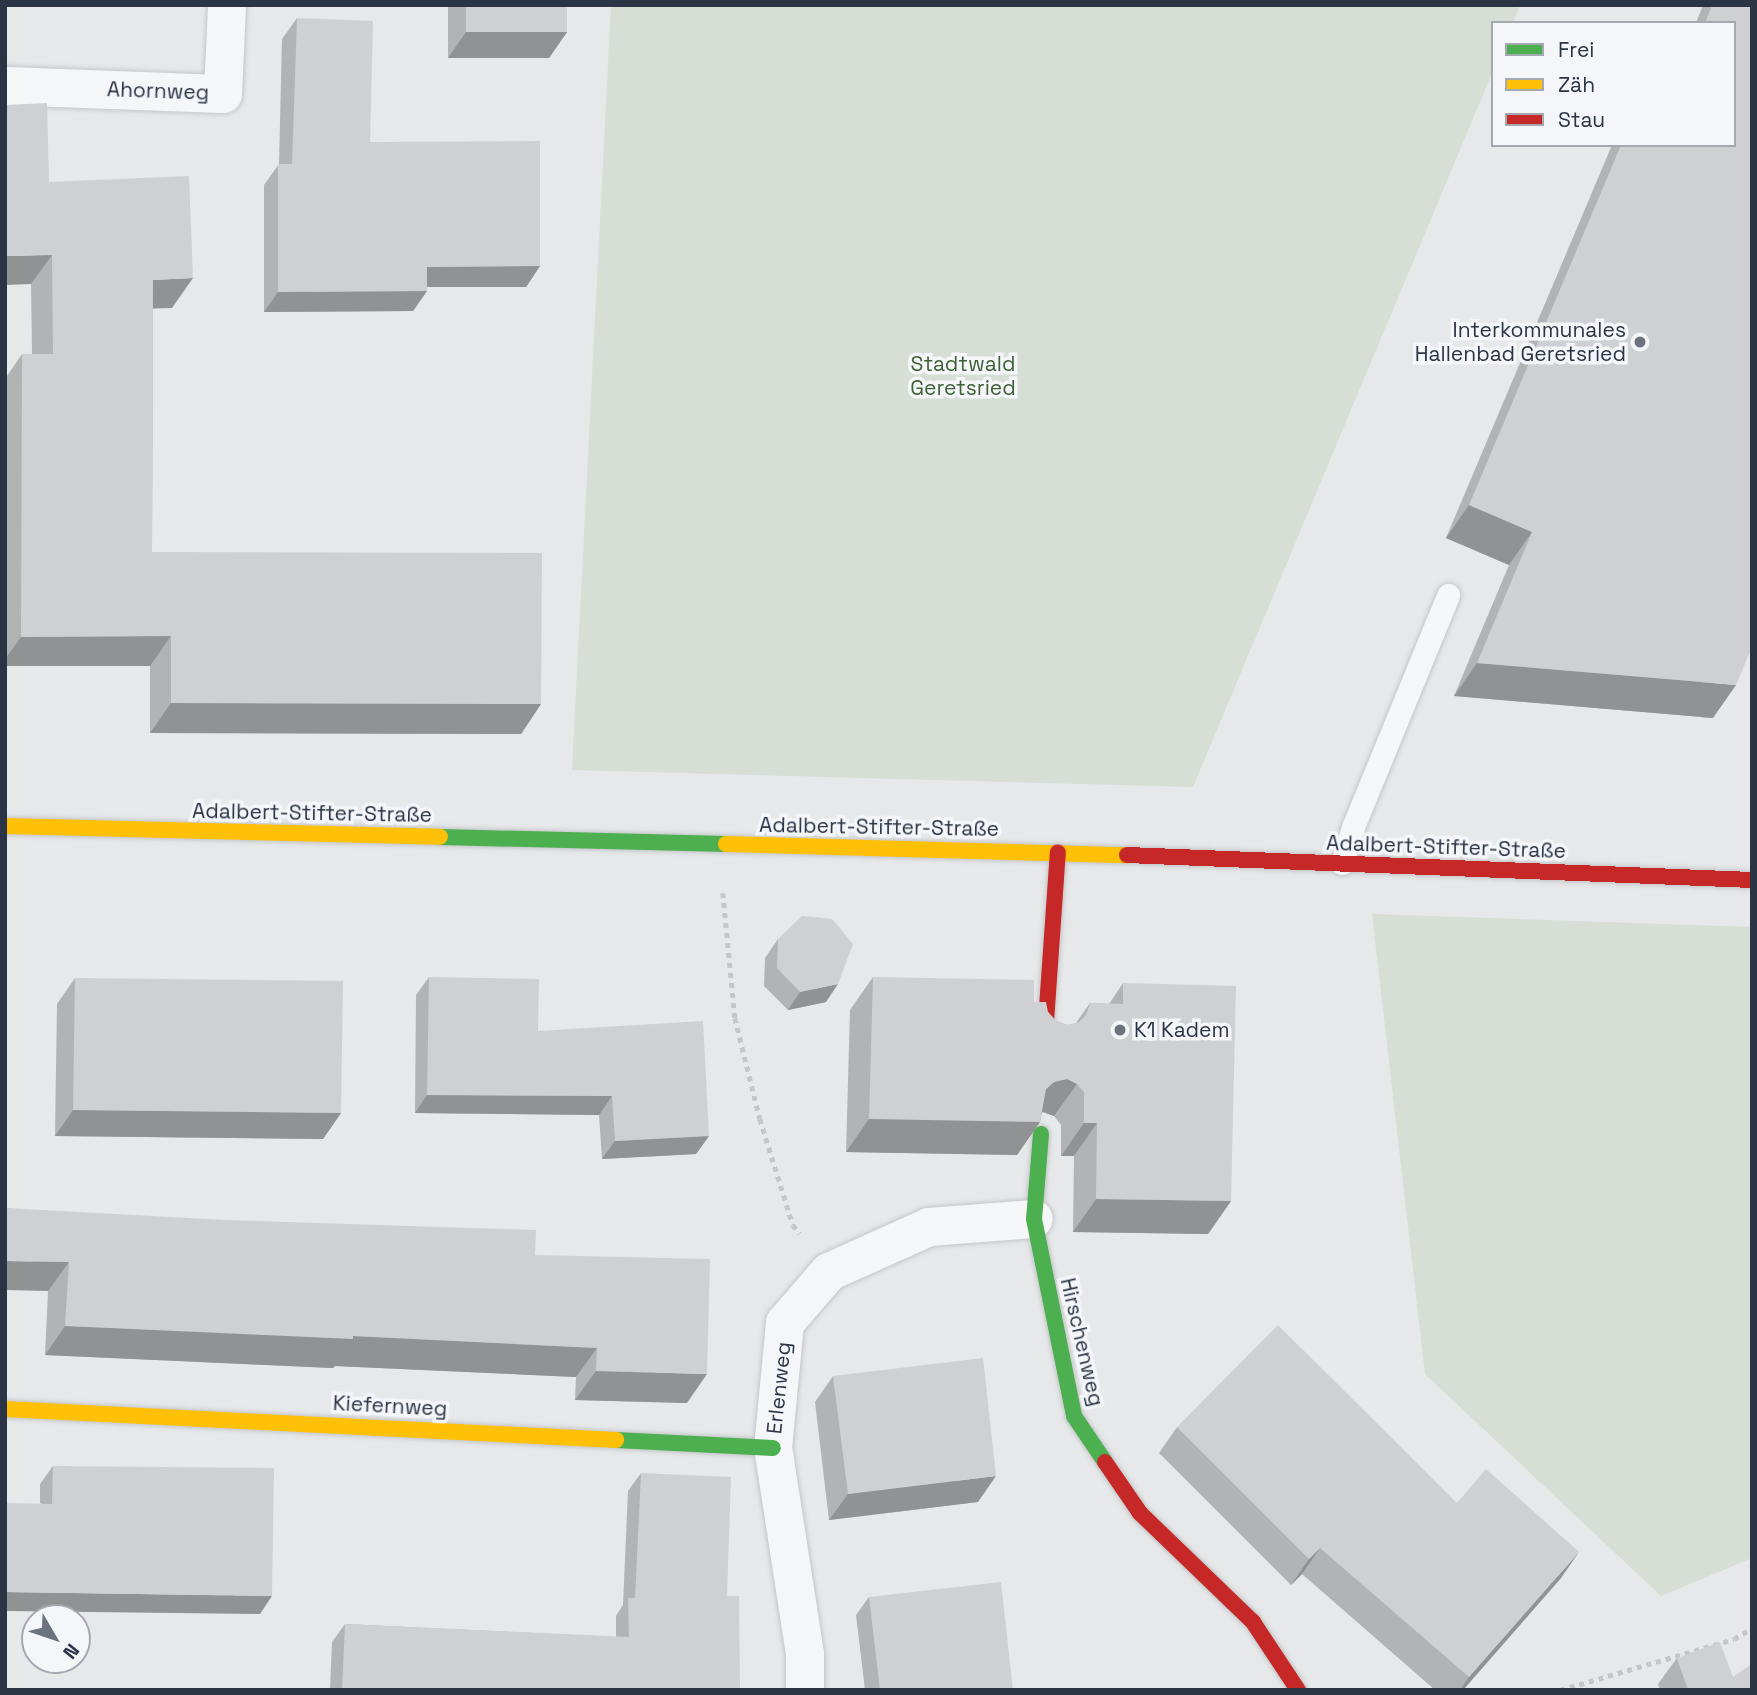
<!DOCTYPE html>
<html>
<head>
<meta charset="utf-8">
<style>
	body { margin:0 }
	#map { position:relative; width:1757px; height:1695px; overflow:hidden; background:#e6e8ea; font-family:"Space Grotesk",sans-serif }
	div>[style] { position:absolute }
	.green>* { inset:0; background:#d6ded6 }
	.path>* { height:4.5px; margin-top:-2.25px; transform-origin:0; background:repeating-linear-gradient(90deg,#c5c6ca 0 5px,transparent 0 10px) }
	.roads { filter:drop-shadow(0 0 2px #c4c6c8) drop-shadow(0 0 2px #c4c6c8) }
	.lane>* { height:23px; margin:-11.5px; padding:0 11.5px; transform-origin:11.5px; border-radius:11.5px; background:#f5f6f7 }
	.street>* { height:38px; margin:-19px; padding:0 19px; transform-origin:19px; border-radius:19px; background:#f5f6f7 }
	.fast>* { height:16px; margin:-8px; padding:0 8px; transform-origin:8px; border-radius:8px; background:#4caf50 }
	.slow>* { height:16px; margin:-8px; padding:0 8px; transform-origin:8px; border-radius:8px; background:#ffc107 }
	.jam>* { height:16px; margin:-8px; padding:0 8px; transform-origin:8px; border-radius:8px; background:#c62828 }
	.wall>* { inset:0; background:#b1b3b5 }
	.shaded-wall>* { inset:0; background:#909294 }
	.building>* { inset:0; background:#ced0d3 }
	.dots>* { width:19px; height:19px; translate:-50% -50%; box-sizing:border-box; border:4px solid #f4f6f9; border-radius:50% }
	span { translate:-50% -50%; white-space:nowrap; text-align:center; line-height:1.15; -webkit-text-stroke:7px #f4f6f9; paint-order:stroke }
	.street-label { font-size:21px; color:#2b3445 }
	.poi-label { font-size:21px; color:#2b3445 }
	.right { translate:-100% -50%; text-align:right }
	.left { translate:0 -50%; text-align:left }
	.park-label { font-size:21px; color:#3f6138 }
	.frame { position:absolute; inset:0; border:7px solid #2b3445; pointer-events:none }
	.legend { position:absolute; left:1491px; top:21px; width:245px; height:126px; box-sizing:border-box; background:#f4f6f9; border:2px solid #a4a8b1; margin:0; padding:9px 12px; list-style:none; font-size:21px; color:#2b3445 }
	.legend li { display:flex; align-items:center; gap:14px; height:35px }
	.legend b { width:35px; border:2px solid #a4a8b1 }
	.north { position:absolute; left:21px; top:1604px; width:70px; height:70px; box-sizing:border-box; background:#f4f6f9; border:2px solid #a4a8b1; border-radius:50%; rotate:129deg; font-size:19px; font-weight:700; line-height:28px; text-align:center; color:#2b3445 }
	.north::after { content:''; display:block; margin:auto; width:24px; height:32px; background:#6c737f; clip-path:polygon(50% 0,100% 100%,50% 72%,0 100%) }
</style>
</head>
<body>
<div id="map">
	<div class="green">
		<i style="clip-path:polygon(611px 5px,1520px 5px,1513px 23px,1493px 23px,1493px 71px,1193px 787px,572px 770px)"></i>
		<i style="clip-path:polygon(1372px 914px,1752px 927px,1752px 1558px,1661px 1596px,1425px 1374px)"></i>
	</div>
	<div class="path">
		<i style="left:723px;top:893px;width:126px;rotate:84.5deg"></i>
		<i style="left:735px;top:1018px;width:104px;rotate:76.1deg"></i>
		<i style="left:760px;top:1119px;width:111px;rotate:72.7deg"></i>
		<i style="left:793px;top:1225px;width:11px;rotate:52deg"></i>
		<i style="left:1560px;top:1690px;width:181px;rotate:-16.3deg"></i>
		<i style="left:1734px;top:1639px;width:21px;rotate:-31deg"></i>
	</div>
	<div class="roads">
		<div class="lane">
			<i style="left:1342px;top:863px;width:38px;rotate:-73deg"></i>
			<i style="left:1353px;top:827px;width:251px;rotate:-67.7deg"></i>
		</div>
		<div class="street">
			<i style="left:5px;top:86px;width:218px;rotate:2.1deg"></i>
			<i style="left:223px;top:94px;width:89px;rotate:-87.4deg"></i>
			<i style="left:805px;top:1690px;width:36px;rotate:-90deg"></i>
			<i style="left:805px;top:1654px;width:208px;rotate:-98.8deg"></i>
			<i style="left:773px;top:1448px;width:126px;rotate:-84.5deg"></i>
			<i style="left:785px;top:1323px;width:67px;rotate:-49.2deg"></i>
			<i style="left:829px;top:1272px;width:110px;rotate:-24.2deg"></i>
			<i style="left:929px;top:1227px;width:105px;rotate:-4.4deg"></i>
		</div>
		<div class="fast">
			<i style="left:440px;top:837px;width:286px;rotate:1.4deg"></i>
			<i style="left:1041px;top:1134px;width:85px;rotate:94.7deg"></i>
			<i style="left:1034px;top:1219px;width:201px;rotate:78.5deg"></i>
			<i style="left:1074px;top:1416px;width:55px;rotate:56deg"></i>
			<i style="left:616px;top:1440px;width:157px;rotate:2.9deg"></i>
		</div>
		<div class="slow">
			<i style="left:5px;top:826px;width:435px;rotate:1.4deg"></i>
			<i style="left:726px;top:844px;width:401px;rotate:1.6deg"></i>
			<i style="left:5px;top:1409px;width:612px;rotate:2.9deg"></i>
		</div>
		<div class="jam">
			<i style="left:1127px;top:855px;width:625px;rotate:2.29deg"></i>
			<i style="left:1045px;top:1036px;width:184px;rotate:-86deg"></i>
			<i style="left:1105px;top:1462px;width:62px;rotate:55.5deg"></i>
			<i style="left:1140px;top:1513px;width:157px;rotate:44deg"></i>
			<i style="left:1253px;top:1622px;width:82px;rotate:56.5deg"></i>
		</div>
	</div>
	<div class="wall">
		<i style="clip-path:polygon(448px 5px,567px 5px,567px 32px,549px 58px,448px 58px)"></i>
		<i style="clip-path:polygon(1703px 5px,1752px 5px,1713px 718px,1454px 696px,1509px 565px,1446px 538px,1612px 145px,1734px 145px,1734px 23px,1696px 23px)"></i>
		<i style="clip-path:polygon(297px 18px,370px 142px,540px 266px,526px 287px,427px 287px,427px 291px,413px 311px,264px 312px,264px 185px,279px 164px,282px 39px)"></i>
		<i style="clip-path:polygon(49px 182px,172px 308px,153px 308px,152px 552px,541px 704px,521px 734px,150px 733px,150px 666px,5px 666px,5px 379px,22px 354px,32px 354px,31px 284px)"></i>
		<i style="clip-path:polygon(778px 939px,826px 1002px,788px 1010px,764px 986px,765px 958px)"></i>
		<i style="clip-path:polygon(429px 977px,538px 1031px,709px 1136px,696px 1154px,602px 1159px,599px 1115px,415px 1113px,416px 995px)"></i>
		<i style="clip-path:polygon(873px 977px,1034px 1002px,1048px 1012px,1056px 1021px,1068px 1025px,1076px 1023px,1090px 1003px,1109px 1004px,1123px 983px,1231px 1201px,1208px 1234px,1073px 1232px,1074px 1156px,1061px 1156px,1061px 1125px,1054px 1116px,1043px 1112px,1042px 1113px,1040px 1122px,1017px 1155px,846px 1152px,850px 1010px)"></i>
		<i style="clip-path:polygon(75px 978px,341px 1113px,323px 1139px,55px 1136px,57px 1004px)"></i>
		<i style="clip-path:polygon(5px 1208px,535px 1255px,687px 1403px,575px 1400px,576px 1377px,335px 1366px,333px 1368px,45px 1355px,48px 1291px)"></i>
		<i style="clip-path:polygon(833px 1376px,978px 1502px,829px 1520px,815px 1402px)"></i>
		<i style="clip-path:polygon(1177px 1427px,1457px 1503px,1561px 1578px,1463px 1690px,1435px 1690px,1302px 1574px,1291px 1585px,1159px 1453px)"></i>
		<i style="clip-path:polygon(53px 1466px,260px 1614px,40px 1503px,40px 1484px)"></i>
		<i style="clip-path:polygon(641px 1473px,727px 1596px,740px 1690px,330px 1690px,332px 1642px,345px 1624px,616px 1637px,616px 1616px,623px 1605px,628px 1491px)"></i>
		<i style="clip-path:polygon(869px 1597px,1013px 1690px,865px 1690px,856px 1615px)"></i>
		<i style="clip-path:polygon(1677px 1658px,1733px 1677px,1752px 1690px,1660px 1690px,1658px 1684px)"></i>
	</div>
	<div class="shaded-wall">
		<i style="clip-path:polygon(466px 32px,567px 32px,549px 58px,448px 58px)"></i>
		<i style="clip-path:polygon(52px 255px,31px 284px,5px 285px,5px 256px)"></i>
		<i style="clip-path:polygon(540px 266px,526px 287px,412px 287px,427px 267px)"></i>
		<i style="clip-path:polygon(193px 278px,172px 308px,132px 309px,153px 280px)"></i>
		<i style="clip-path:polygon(427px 291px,413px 311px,264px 312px,278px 292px)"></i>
		<i style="clip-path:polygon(1469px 505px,1532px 532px,1509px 565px,1446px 538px)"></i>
		<i style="clip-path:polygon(171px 636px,150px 666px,5px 666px,5px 659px,21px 637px)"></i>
		<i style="clip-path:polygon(1477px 663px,1736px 685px,1713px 718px,1454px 696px)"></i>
		<i style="clip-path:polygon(171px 703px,541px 704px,521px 734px,150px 733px)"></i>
		<i style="clip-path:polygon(838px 984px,826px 1002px,788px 1010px,800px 992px)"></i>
		<i style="clip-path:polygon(1067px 1079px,1077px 1084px,1054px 1116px,1043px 1112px,1031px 1115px,1040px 1122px,1017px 1155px,846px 1152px,869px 1119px,1046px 1089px,1054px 1082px)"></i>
		<i style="clip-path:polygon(427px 1095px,612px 1096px,599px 1115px,415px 1113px)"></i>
		<i style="clip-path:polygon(73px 1110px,341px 1113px,323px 1139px,55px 1136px)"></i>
		<i style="clip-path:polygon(1084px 1123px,1097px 1123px,1074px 1156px,1061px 1156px)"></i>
		<i style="clip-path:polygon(709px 1136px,696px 1154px,602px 1159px,615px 1141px)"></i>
		<i style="clip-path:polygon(1096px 1199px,1231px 1201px,1208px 1234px,1073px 1232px)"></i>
		<i style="clip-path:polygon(5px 1261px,69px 1262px,48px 1291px,5px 1290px)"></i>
		<i style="clip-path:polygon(65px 1326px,353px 1336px,597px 1348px,576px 1377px,335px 1366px,333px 1368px,45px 1355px)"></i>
		<i style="clip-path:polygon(596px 1371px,707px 1374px,687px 1403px,575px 1400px)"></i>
		<i style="clip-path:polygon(996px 1476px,978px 1502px,829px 1520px,848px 1494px)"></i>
		<i style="clip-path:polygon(1320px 1548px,1302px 1574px,1291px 1585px,1309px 1559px)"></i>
		<i style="clip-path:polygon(1579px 1552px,1561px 1578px,1463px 1690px,1460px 1690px,1469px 1677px)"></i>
		<i style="clip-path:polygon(5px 1592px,272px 1596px,260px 1614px,5px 1611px)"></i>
	</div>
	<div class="building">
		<i style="clip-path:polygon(466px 5px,567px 5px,567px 32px,466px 32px)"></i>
		<i style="clip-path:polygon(1712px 5px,1752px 5px,1752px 647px,1736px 685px,1477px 663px,1532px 532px,1469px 505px,1621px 145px,1734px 145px,1734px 23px,1705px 23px)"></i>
		<i style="clip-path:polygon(297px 18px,373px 21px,370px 142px,540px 141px,540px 266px,427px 267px,427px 291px,278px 292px,278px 164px,292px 164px)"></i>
		<i style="clip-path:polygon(47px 103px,49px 182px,189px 176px,193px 278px,153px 280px,152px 552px,542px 553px,541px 704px,171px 703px,171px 636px,21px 637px,22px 354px,53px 354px,52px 255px,5px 256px,5px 105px)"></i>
		<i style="clip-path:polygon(802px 916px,832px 919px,853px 944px,838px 984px,800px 992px,777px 968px,778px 939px)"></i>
		<i style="clip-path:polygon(429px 977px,539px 979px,538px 1031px,703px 1021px,709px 1136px,615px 1141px,612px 1096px,427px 1095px)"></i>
		<i style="clip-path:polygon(873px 977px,1034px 980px,1034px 1002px,1046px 1002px,1048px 1012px,1056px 1021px,1068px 1025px,1079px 1022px,1086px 1015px,1090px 1003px,1123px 1004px,1123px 983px,1236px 986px,1231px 1201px,1096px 1199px,1097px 1123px,1084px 1123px,1084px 1092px,1077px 1084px,1067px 1079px,1054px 1082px,1046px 1089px,1040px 1122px,869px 1119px)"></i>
		<i style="clip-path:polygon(75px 978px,343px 981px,341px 1113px,73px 1110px)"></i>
		<i style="clip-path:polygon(5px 1208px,225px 1220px,536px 1230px,535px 1255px,710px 1259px,707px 1374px,596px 1371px,597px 1348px,353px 1336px,353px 1339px,65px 1326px,69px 1262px,5px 1261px)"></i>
		<i style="clip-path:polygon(1278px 1325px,1457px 1503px,1486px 1469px,1579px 1552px,1469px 1677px,1320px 1548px,1309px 1559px,1177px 1427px)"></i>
		<i style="clip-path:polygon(983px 1358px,996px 1476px,848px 1494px,833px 1376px)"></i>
		<i style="clip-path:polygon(53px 1466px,274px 1468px,272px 1596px,5px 1592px,5px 1503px,52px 1504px)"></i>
		<i style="clip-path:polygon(641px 1473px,731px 1477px,727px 1596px,739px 1596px,740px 1689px,342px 1690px,345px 1624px,629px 1637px,628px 1598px,635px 1598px)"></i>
		<i style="clip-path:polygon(1001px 1582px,1013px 1690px,880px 1690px,869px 1597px)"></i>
		<i style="clip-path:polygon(1720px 1642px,1733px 1677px,1752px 1664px,1752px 1690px,1688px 1690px,1677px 1658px)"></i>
	</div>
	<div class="dots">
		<i style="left:1640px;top:342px;background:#6c737f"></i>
		<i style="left:1120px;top:1030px;background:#6c737f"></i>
	</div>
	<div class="street-label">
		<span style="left:158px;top:91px;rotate:2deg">Ahornweg</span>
		<span style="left:312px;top:813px;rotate:1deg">Adalbert-Stifter-Straße</span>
		<span style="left:879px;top:827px;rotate:1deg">Adalbert-Stifter-Straße</span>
		<span style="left:1446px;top:847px;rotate:2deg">Adalbert-Stifter-Straße</span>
		<span style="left:1082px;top:1342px;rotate:77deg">Hirschenweg</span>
		<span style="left:779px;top:1388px;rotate:-84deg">Erlenweg</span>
		<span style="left:390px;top:1406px;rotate:3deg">Kiefernweg</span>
	</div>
	<div class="poi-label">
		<span class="right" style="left:1626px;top:342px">Interkommunales<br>Hallenbad Geretsried</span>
		<span class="left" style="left:1134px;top:1030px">K1 Kadem</span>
	</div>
	<div class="park-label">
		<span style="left:963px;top:376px">Stadtwald<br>Geretsried</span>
	</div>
	<div class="frame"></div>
	<ul class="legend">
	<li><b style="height:9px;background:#4caf50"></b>Frei</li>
	<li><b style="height:9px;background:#ffc107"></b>Zäh</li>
	<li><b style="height:9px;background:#c62828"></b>Stau</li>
	</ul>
	<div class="north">N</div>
</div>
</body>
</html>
